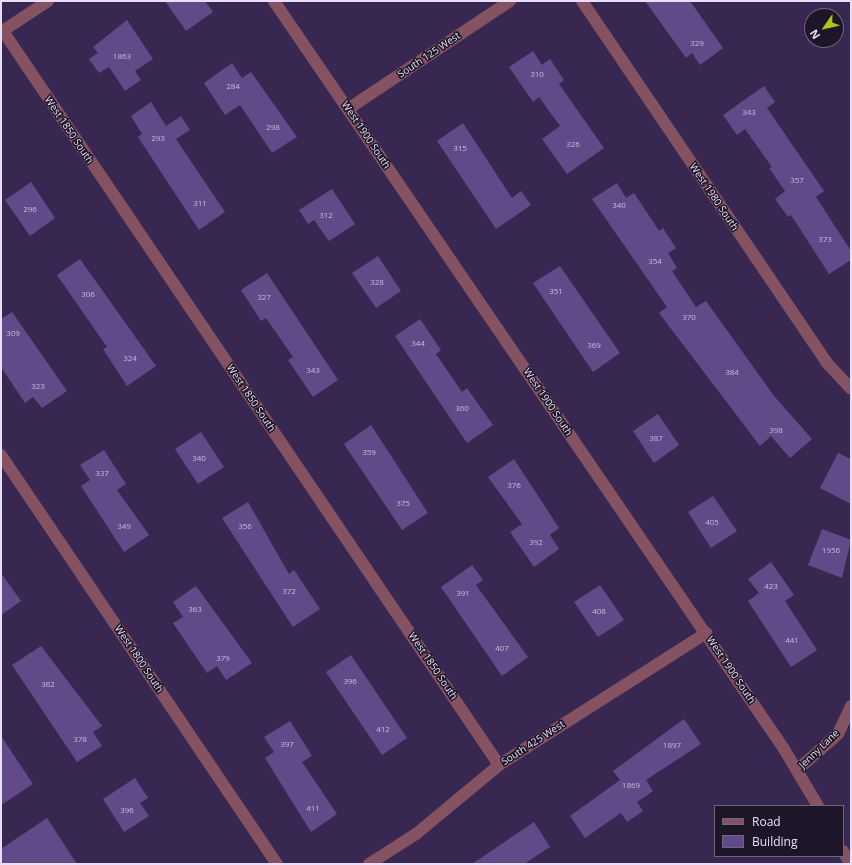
<!DOCTYPE html>
<html>
<head>
<meta charset="utf-8">
<style>
	body { margin:0 }
	#map { position:relative; width:852px; height:865px; overflow:hidden; background:#382851; font-family:"Open Sans",sans-serif }
	div>[style] { position:absolute }
	.building>* { inset:0; background:#614a87 }
	.minor>* { height:12px; margin:-6px; padding:0 6px; transform-origin:6px; border-radius:6px; background:#855262 }
	span { translate:-50% -50%; white-space:nowrap; text-align:center; line-height:1.15; -webkit-text-stroke:3px #1c1628; paint-order:stroke }
	.number-label { font-size:8px; color:#c6badd }
	.number-label span { -webkit-text-stroke-width:0 }
	.street-label { font-size:10px; color:#e8e0fa }
	.frame { position:absolute; inset:0; border:2px solid #e8e0fa; pointer-events:none }
	.legend { position:absolute; left:714px; top:805px; width:130px; height:52px; box-sizing:border-box; background:#1c1628; border:1px solid #6e677c; margin:0; padding:5px 7px; list-style:none; font-size:12px; color:#e8e0fa }
	.legend li { display:flex; align-items:center; gap:8px; height:20px }
	.legend b { width:20px; border:1px solid #6e677c }
	.north { position:absolute; left:804px; top:8px; width:40px; height:40px; box-sizing:border-box; background:#1c1628; border:1px solid #6e677c; border-radius:50%; rotate:236deg; font-size:11px; font-weight:700; line-height:16px; text-align:center; color:#e8e0fa }
	.north::after { content:''; display:block; margin:auto; width:14px; height:18px; background:#aac718; clip-path:polygon(50% 0,100% 100%,50% 72%,0 100%) }
</style>
</head>
<body>
<div id="map">
	<div class="building">
		<i style="clip-path:polygon(165px 1px,205px 1px,213px 12px,186px 31px)"></i>
		<i style="clip-path:polygon(645px 1px,690px 1px,723px 48px,700px 65px,692px 53px,686px 58px)"></i>
		<i style="clip-path:polygon(127px 20px,153px 59px,135px 71px,141px 80px,125px 91px,109px 67px,99px 73px,89px 59px,98px 53px,93px 47px)"></i>
		<i style="clip-path:polygon(533px 51px,542px 65px,550px 59px,564px 80px,559px 84px,604px 148px,567px 174px,542px 139px,560px 126px,539px 97px,533px 102px,509px 67px)"></i>
		<i style="clip-path:polygon(232px 63px,242px 78px,251px 72px,297px 137px,272px 153px,240px 105px,225px 115px,204px 83px)"></i>
		<i style="clip-path:polygon(764px 86px,775px 102px,767px 108px,824px 191px,816px 197px,851px 251px,851px 260px,829px 274px,791px 215px,788px 217px,775px 199px,785px 191px,769px 168px,772px 167px,745px 129px,737px 135px,723px 115px)"></i>
		<i style="clip-path:polygon(151px 102px,166px 126px,181px 116px,190px 130px,176px 139px,225px 212px,199px 230px,138px 137px,142px 134px,131px 116px)"></i>
		<i style="clip-path:polygon(463px 123px,512px 198px,521px 191px,531px 205px,496px 229px,437px 141px)"></i>
		<i style="clip-path:polygon(31px 182px,55px 218px,30px 236px,5px 200px)"></i>
		<i style="clip-path:polygon(617px 183px,626px 198px,634px 193px,659px 231px,663px 228px,676px 248px,668px 253px,677px 268px,672px 271px,696px 307px,706px 301px,774px 396px,812px 439px,790px 458px,771px 436px,760px 446px,659px 313px,667px 307px,592px 199px)"></i>
		<i style="clip-path:polygon(332px 189px,355px 224px,329px 241px,314px 220px,308px 224px,299px 210px)"></i>
		<i style="clip-path:polygon(378px 256px,401px 291px,376px 308px,352px 273px)"></i>
		<i style="clip-path:polygon(80px 259px,156px 366px,127px 386px,103px 349px,107px 347px,57px 275px)"></i>
		<i style="clip-path:polygon(560px 266px,620px 353px,593px 372px,533px 283px)"></i>
		<i style="clip-path:polygon(267px 273px,338px 380px,313px 397px,288px 360px,293px 357px,266px 318px,261px 321px,241px 290px)"></i>
		<i style="clip-path:polygon(12px 312px,67px 391px,42px 408px,33px 397px,25px 403px,1px 367px,1px 319px)"></i>
		<i style="clip-path:polygon(420px 319px,441px 350px,436px 354px,462px 392px,467px 388px,493px 425px,467px 443px,395px 336px)"></i>
		<i style="clip-path:polygon(658px 414px,679px 445px,654px 463px,633px 431px)"></i>
		<i style="clip-path:polygon(371px 425px,428px 513px,402px 530px,344px 444px)"></i>
		<i style="clip-path:polygon(201px 432px,224px 467px,198px 484px,175px 449px)"></i>
		<i style="clip-path:polygon(104px 450px,126px 484px,117px 490px,149px 535px,124px 552px,81px 486px,90px 480px,80px 465px)"></i>
		<i style="clip-path:polygon(838px 453px,851px 459px,851px 504px,820px 488px)"></i>
		<i style="clip-path:polygon(514px 459px,559px 528px,550px 535px,559px 549px,534px 567px,510px 532px,522px 524px,488px 477px)"></i>
		<i style="clip-path:polygon(713px 496px,737px 531px,711px 548px,688px 512px)"></i>
		<i style="clip-path:polygon(248px 502px,289px 574px,294px 570px,320px 609px,293px 627px,222px 518px)"></i>
		<i style="clip-path:polygon(822px 529px,851px 540px,842px 578px,808px 565px)"></i>
		<i style="clip-path:polygon(771px 562px,794px 595px,785px 601px,817px 650px,791px 667px,748px 601px,759px 593px,748px 579px)"></i>
		<i style="clip-path:polygon(472px 565px,483px 580px,476px 585px,528px 657px,502px 676px,441px 587px)"></i>
		<i style="clip-path:polygon(1px 573px,21px 601px,1px 615px)"></i>
		<i style="clip-path:polygon(600px 585px,624px 620px,598px 637px,574px 602px)"></i>
		<i style="clip-path:polygon(196px 586px,252px 663px,226px 680px,217px 666px,207px 673px,173px 623px,183px 617px,173px 602px)"></i>
		<i style="clip-path:polygon(41px 646px,102px 726px,93px 732px,102px 746px,77px 762px,12px 665px)"></i>
		<i style="clip-path:polygon(351px 655px,407px 738px,382px 755px,326px 672px)"></i>
		<i style="clip-path:polygon(684px 719px,701px 744px,646px 780px,653px 791px,637px 802px,643px 811px,627px 822px,621px 813px,585px 838px,570px 816px,620px 780px,613px 771px)"></i>
		<i style="clip-path:polygon(290px 721px,312px 756px,302px 762px,337px 814px,311px 832px,265px 758px,274px 752px,264px 737px)"></i>
		<i style="clip-path:polygon(1px 736px,33px 784px,1px 805px)"></i>
		<i style="clip-path:polygon(135px 778px,148px 798px,140px 803px,149px 816px,124px 832px,103px 799px)"></i>
		<i style="clip-path:polygon(47px 818px,77px 864px,1px 864px,1px 849px)"></i>
		<i style="clip-path:polygon(534px 822px,550px 847px,524px 864px,472px 864px)"></i>
	</div>
	<div class="minor">
		<i style="left:274px;top:1px;width:905px;rotate:55.71deg"></i>
		<i style="left:784px;top:749px;width:66px;rotate:59.2deg"></i>
		<i style="left:582px;top:1px;width:437px;rotate:55.9deg"></i>
		<i style="left:827px;top:363px;width:35px;rotate:47deg"></i>
		<i style="left:3px;top:31px;width:886px;rotate:55.95deg"></i>
		<i style="left:1px;top:32px;width:56px;rotate:-33.4deg"></i>
		<i style="left:348px;top:109px;width:195px;rotate:-33.7deg"></i>
		<i style="left:1px;top:455px;width:493px;rotate:56deg"></i>
		<i style="left:797px;top:770px;width:55px;rotate:-41.3deg"></i>
		<i style="left:838px;top:734px;width:31px;rotate:-65deg"></i>
		<i style="left:843px;top:851px;width:15px;rotate:62deg"></i>
		<i style="left:369px;top:864px;width:56px;rotate:-32.6deg"></i>
		<i style="left:416px;top:834px;width:108px;rotate:-39.7deg"></i>
		<i style="left:499px;top:765px;width:246px;rotate:-32.5deg"></i>
	</div>
	<div class="number-label">
		<span style="left:697px;top:43px">329</span>
		<span style="left:122px;top:56px">1863</span>
		<span style="left:537px;top:74px">310</span>
		<span style="left:233px;top:86px">284</span>
		<span style="left:749px;top:112px">343</span>
		<span style="left:273px;top:127px">298</span>
		<span style="left:158px;top:138px">293</span>
		<span style="left:573px;top:144px">326</span>
		<span style="left:460px;top:148px">315</span>
		<span style="left:797px;top:180px">357</span>
		<span style="left:200px;top:203px">311</span>
		<span style="left:619px;top:205px">340</span>
		<span style="left:30px;top:209px">296</span>
		<span style="left:326px;top:215px">312</span>
		<span style="left:825px;top:239px">373</span>
		<span style="left:655px;top:261px">354</span>
		<span style="left:377px;top:282px">328</span>
		<span style="left:556px;top:291px">351</span>
		<span style="left:88px;top:294px">306</span>
		<span style="left:264px;top:297px">327</span>
		<span style="left:689px;top:317px">370</span>
		<span style="left:13px;top:333px">309</span>
		<span style="left:418px;top:343px">344</span>
		<span style="left:594px;top:345px">369</span>
		<span style="left:130px;top:358px">324</span>
		<span style="left:313px;top:370px">343</span>
		<span style="left:732px;top:372px">384</span>
		<span style="left:38px;top:386px">323</span>
		<span style="left:462px;top:408px">360</span>
		<span style="left:776px;top:430px">398</span>
		<span style="left:656px;top:438px">387</span>
		<span style="left:369px;top:452px">359</span>
		<span style="left:199px;top:458px">340</span>
		<span style="left:102px;top:473px">337</span>
		<span style="left:514px;top:485px">376</span>
		<span style="left:403px;top:503px">375</span>
		<span style="left:712px;top:522px">405</span>
		<span style="left:124px;top:526px">349</span>
		<span style="left:245px;top:526px">356</span>
		<span style="left:536px;top:542px">392</span>
		<span style="left:831px;top:550px">1956</span>
		<span style="left:771px;top:586px">423</span>
		<span style="left:289px;top:591px">372</span>
		<span style="left:463px;top:593px">391</span>
		<span style="left:195px;top:609px">363</span>
		<span style="left:599px;top:611px">408</span>
		<span style="left:792px;top:640px">441</span>
		<span style="left:502px;top:648px">407</span>
		<span style="left:223px;top:658px">379</span>
		<span style="left:350px;top:681px">396</span>
		<span style="left:48px;top:684px">362</span>
		<span style="left:383px;top:729px">412</span>
		<span style="left:80px;top:739px">378</span>
		<span style="left:287px;top:744px">397</span>
		<span style="left:672px;top:745px">1897</span>
		<span style="left:631px;top:785px">1869</span>
		<span style="left:313px;top:808px">411</span>
		<span style="left:127px;top:810px">396</span>
	</div>
	<div class="street-label">
		<span style="left:429px;top:55px;rotate:-34deg">South 125 West</span>
		<span style="left:69px;top:130px;rotate:56deg">West 1850 South</span>
		<span style="left:366px;top:135px;rotate:56deg">West 1900 South</span>
		<span style="left:714px;top:197px;rotate:56deg">West 1980 South</span>
		<span style="left:251px;top:398px;rotate:56deg">West 1850 South</span>
		<span style="left:548px;top:402px;rotate:56deg">West 1900 South</span>
		<span style="left:139px;top:659px;rotate:56deg">West 1800 South</span>
		<span style="left:433px;top:666px;rotate:56deg">West 1850 South</span>
		<span style="left:731px;top:670px;rotate:56deg">West 1900 South</span>
		<span style="left:533px;top:743px;rotate:-33deg">South 425 West</span>
		<span style="left:819px;top:749px;rotate:-44deg">Jenny Lane</span>
	</div>
	<div class="frame"></div>
	<ul class="legend">
	<li><b style="height:5px;background:#855262"></b>Road</li>
	<li><b style="height:11px;background:#614a87"></b>Building</li>
	</ul>
	<div class="north">N</div>
</div>
</body>
</html>
